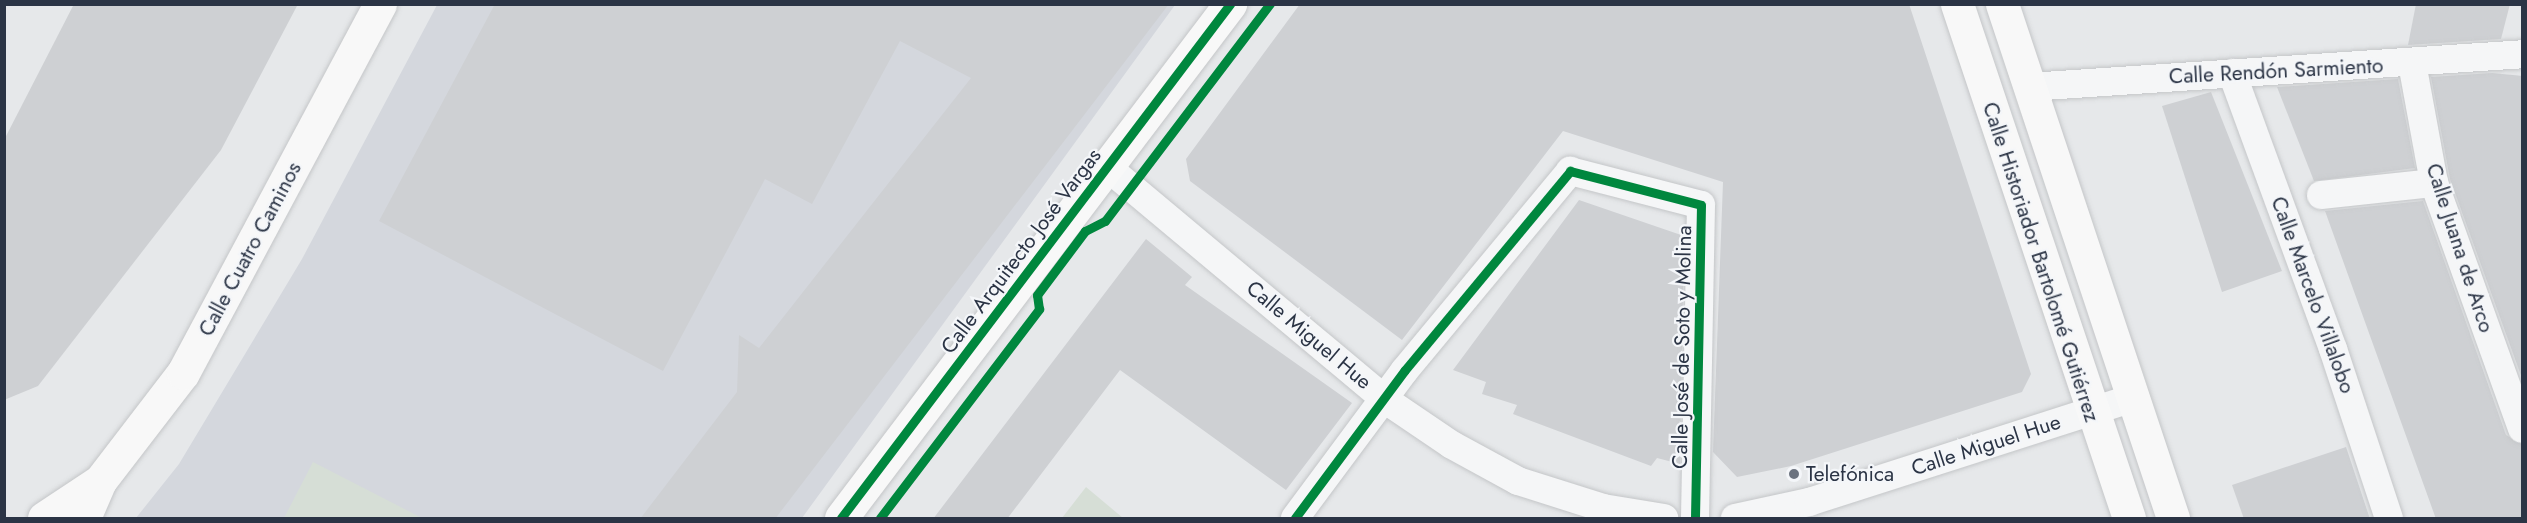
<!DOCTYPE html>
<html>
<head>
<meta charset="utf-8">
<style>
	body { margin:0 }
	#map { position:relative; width:2527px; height:523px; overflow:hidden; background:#e6e8ea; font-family:Jost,sans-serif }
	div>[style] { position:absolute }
	.built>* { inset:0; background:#d4d7dd }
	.green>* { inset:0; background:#d6ded6 }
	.building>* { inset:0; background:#ced0d3 }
	.roads { filter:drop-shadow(0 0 2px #c4c6c8) drop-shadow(0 0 2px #c4c6c8) }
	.street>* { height:28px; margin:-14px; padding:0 14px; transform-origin:14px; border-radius:14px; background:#f5f6f7 }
	.secondary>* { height:33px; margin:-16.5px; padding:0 16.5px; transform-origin:16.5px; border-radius:16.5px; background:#f8f8f8 }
	.primary>* { height:33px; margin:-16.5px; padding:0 16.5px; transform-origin:16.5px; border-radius:16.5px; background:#f8f8f8 }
	.cycleway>* { height:9px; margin:-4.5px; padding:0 4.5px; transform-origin:4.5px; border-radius:4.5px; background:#00873e }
	.dots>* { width:16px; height:16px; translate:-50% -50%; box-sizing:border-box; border:3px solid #f4f6f9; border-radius:50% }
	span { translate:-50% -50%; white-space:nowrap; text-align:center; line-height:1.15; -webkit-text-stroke:4.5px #f4f6f9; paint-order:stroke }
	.street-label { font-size:21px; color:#2b3445 }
	.poi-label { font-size:21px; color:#2b3445 }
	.left { translate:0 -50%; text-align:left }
	.frame { position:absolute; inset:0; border:6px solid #2b3445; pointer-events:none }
</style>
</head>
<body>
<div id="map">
	<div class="built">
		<i style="clip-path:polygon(437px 5px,1175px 5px,802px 518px,136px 518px,179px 464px,302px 259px)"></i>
	</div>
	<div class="green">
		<i style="clip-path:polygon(313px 462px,422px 518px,284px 518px)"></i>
		<i style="clip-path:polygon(1086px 487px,1123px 518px,1062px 518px)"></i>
	</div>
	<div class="building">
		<i style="clip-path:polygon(74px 4px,298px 4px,221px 150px,38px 386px,4px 400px,4px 140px)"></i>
		<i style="clip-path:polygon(495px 4px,1169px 4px,775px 519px,640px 519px,737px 392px,739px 335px,759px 348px,971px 78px,900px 41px,812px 204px,765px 179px,663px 371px,379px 221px)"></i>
		<i style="clip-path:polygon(1300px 4px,1909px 4px,2031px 374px,2022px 392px,1791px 466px,1737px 477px,1713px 452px,1723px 182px,1563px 131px,1402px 340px,1190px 181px,1186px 159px)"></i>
		<i style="clip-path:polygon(2416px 4px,2510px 4px,2501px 39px,2408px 45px)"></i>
		<i style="clip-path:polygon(2492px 73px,2523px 76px,2523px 381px,2450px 179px,2431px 77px)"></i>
		<i style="clip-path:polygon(2398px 79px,2415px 168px,2314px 181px,2277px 87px)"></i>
		<i style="clip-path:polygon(2211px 92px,2282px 271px,2222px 292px,2162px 106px)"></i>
		<i style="clip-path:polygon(1579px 200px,1684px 236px,1680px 464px,1657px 458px,1651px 466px,1513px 414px,1517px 405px,1482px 394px,1486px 382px,1453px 370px)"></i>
		<i style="clip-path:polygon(2423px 201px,2506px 435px,2523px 445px,2523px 519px,2436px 519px,2325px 211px)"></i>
		<i style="clip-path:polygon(1146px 239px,1192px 277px,1185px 285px,1352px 403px,1286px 490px,1120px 370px,1007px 519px,933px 519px)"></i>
		<i style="clip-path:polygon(2346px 447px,2370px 519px,2244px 519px,2232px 485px)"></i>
	</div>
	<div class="roads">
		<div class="street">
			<i style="left:2412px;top:63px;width:122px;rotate:79.6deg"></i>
			<i style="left:2434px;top:183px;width:261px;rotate:70.3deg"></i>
			<i style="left:2232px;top:73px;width:294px;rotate:69.9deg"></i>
			<i style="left:2333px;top:349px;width:178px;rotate:71.7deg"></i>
			<i style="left:2029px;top:87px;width:494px;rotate:-3.8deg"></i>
			<i style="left:1107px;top:167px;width:361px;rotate:39.9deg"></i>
			<i style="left:1384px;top:399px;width:82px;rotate:34.1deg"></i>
			<i style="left:1452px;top:445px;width:75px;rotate:28.6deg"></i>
			<i style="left:1518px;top:481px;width:89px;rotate:17.6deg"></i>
			<i style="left:1603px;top:508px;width:62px;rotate:9.3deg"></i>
			<i style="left:2321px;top:195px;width:114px;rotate:-6.1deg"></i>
			<i style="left:1295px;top:518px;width:184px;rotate:-53.4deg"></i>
			<i style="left:1405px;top:370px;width:259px;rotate:-50.3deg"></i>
			<i style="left:1570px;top:171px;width:135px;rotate:14.5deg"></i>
			<i style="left:1701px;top:205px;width:313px;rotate:91.1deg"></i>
			<i style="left:1735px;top:518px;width:76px;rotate:-12.2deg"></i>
			<i style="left:1809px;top:502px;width:339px;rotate:-17.8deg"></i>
		</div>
		<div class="secondary">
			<i style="left:1957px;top:4px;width:542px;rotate:71.5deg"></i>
			<i style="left:2002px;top:4px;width:542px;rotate:71.6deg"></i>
			<i style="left:841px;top:518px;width:645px;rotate:-52.88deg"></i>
		</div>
		<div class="primary">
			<i style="left:44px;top:518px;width:67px;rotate:-33.5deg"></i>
			<i style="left:84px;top:518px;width:40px;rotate:-66.6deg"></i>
			<i style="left:100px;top:481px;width:136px;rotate:-52.5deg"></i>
			<i style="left:183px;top:373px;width:418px;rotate:-61.9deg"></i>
		</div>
	</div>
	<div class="cycleway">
		<i style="left:841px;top:518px;width:645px;rotate:-52.88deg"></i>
		<i style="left:880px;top:518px;width:263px;rotate:-52.7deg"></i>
		<i style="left:1039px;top:309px;width:14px;rotate:-98deg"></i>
		<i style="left:1037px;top:295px;width:80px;rotate:-53.1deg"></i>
		<i style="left:1085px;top:231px;width:22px;rotate:-27deg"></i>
		<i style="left:1105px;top:221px;width:273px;rotate:-52.8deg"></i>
		<i style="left:1295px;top:518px;width:184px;rotate:-53.4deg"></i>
		<i style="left:1405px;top:370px;width:259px;rotate:-50.3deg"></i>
		<i style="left:1570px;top:171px;width:135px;rotate:14.5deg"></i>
		<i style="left:1701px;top:205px;width:313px;rotate:91.1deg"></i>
	</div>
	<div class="dots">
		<i style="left:1794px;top:474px;background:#6c737f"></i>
	</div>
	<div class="street-label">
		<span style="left:2276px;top:71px;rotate:-3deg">Calle Rendón Sarmiento</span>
		<span style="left:2460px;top:248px;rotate:72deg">Calle Juana de Arco</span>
		<span style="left:250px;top:249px;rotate:-62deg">Calle Cuatro Caminos</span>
		<span style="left:1021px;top:251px;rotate:-53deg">Calle Arquitecto José Vargas</span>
		<span style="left:2041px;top:262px;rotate:72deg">Calle Historiador Bartolomé Gutiérrez</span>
		<span style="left:2313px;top:295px;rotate:70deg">Calle Marcelo Villalobo</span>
		<span style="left:1309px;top:335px;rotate:40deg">Calle Miguel Hue</span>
		<span style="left:1682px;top:347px;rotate:-89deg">Calle José de Soto y Molina</span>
		<span style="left:1986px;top:445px;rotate:-18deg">Calle Miguel Hue</span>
	</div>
	<div class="poi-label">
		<span class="left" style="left:1806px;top:474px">Telefónica</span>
	</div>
	<div class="frame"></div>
</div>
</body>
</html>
